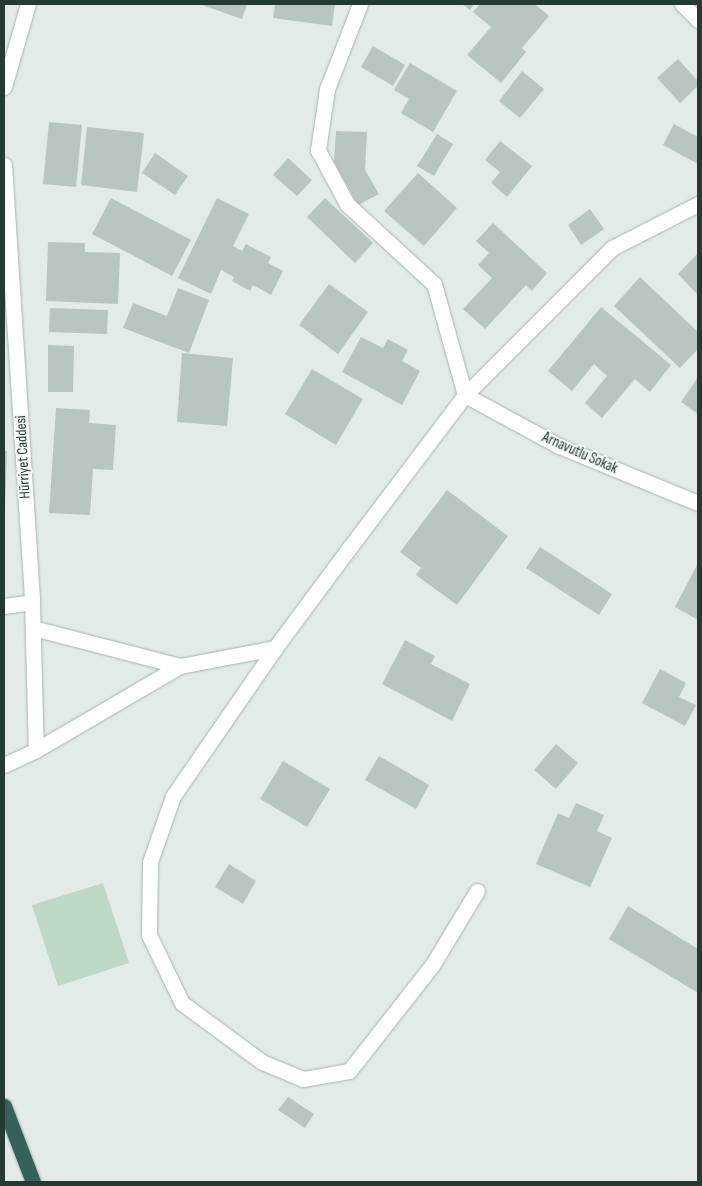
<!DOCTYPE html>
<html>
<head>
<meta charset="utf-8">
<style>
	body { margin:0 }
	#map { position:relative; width:702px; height:1186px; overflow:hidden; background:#e3ebe8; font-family:"Sofia Sans Condensed",sans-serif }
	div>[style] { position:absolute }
	.green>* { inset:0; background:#bed9c7 }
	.building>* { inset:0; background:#b8c5c1 }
	.roads { filter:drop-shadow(0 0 1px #a6b2af) drop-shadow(0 0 1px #a6b2af) }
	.minor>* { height:15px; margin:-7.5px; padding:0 7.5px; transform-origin:7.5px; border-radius:7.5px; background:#fff }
	.highway>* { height:15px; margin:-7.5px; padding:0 7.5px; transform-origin:7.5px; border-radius:7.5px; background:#34625b }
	span { translate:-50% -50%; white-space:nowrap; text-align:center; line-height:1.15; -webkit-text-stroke:4px #f3f8f5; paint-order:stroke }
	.street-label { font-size:15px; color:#253a35 }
	.frame { position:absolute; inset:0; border:5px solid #253a35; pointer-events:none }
</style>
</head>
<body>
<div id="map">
	<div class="green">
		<i style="clip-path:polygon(103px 883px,129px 963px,58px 986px,32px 905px)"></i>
	</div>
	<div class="building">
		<i style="clip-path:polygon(199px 4px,247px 4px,242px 19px)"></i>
		<i style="clip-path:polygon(275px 4px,335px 4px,332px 26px,273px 18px)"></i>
		<i style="clip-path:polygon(462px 4px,474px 4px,470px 10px)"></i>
		<i style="clip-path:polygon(480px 4px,535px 4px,549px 16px,522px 48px,526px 52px,501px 83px,467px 55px,491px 27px,473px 12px)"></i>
		<i style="clip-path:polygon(373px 46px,405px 65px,393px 86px,361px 67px)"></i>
		<i style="clip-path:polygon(678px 59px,698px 81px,698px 86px,680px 103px,657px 78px)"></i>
		<i style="clip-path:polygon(410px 63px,457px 91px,433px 132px,401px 113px,409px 99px,394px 90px)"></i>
		<i style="clip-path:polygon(522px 71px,544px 89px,520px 118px,499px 101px)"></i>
		<i style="clip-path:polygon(49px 122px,82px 125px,76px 187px,43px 184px)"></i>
		<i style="clip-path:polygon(674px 124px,698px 137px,698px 164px,663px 145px)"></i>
		<i style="clip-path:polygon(87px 127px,144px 133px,137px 192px,81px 185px)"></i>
		<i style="clip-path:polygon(336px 131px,367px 132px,365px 170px,379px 194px,358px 205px,334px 162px)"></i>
		<i style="clip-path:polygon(437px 134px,453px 144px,434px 176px,417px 166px)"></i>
		<i style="clip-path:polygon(500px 141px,532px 166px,507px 197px,491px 183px,500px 172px,485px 160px)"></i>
		<i style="clip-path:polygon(155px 153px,188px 176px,175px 195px,142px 173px)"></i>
		<i style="clip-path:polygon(288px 158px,312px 180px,297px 196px,273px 175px)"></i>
		<i style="clip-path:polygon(418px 173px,457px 208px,424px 246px,384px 211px)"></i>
		<i style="clip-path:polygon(111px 198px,191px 240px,172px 276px,92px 234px)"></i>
		<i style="clip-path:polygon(217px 198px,249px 214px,233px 246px,242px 251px,246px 244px,271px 257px,268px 263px,283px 271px,271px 295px,253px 285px,250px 291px,232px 281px,234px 277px,221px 270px,211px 294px,178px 278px)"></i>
		<i style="clip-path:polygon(325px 198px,373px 243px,355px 263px,307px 217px)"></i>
		<i style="clip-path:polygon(590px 209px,604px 229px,581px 245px,568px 225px)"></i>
		<i style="clip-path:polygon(493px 223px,547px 273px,532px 291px,526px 285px,485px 329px,463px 309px,492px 278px,478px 265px,489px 253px,476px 241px)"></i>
		<i style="clip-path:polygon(48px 242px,85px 243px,85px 252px,120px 253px,118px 304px,46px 301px)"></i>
		<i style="clip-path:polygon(698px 253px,698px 295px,678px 274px)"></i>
		<i style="clip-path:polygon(640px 277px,698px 332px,698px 349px,680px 368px,614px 306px)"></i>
		<i style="clip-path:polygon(329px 284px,368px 312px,338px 354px,299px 325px)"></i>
		<i style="clip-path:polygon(178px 288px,209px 300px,189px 353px,123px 328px,133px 303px,167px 316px)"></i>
		<i style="clip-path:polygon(601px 307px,671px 365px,650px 392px,635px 379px,602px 418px,585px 403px,607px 376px,594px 364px,572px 391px,548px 371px)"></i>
		<i style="clip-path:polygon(50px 308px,108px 310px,107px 334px,49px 332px)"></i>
		<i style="clip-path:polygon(361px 337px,383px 348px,388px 339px,408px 350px,402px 361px,420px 371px,402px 405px,342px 372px)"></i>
		<i style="clip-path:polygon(48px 345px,74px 346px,73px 392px,48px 392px)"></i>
		<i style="clip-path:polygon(182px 353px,233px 358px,227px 426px,177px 422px)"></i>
		<i style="clip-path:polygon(312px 369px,363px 399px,336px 445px,285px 414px)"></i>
		<i style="clip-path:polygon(698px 377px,698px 414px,681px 402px)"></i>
		<i style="clip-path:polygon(56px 408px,90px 410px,89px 423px,116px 425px,113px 470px,93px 469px,90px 515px,49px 513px)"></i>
		<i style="clip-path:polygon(4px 451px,7px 451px,5px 511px,4px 511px)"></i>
		<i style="clip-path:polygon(447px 490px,508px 536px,457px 605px,416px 575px,421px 568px,400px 552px)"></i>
		<i style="clip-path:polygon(540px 547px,612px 594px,599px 615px,526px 568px)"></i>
		<i style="clip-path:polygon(698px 563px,698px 620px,675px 607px)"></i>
		<i style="clip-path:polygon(405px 640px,435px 656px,431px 664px,470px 684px,452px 721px,382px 684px)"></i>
		<i style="clip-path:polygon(660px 669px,686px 683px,679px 697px,696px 705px,685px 726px,642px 703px)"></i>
		<i style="clip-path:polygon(556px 744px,578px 763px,556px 789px,534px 770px)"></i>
		<i style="clip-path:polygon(379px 756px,429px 785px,416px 809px,365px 780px)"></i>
		<i style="clip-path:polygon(283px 761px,330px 789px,307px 827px,260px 799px)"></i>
		<i style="clip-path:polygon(576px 803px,604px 815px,597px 831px,612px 838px,590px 887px,536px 864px,558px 813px,569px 818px)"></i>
		<i style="clip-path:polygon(229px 864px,256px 881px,243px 904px,215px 887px)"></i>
		<i style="clip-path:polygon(628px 906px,698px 949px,698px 993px,609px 939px)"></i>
		<i style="clip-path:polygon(288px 1097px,314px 1114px,305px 1128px,278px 1110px)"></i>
	</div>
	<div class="roads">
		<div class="minor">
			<i style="left:360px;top:4px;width:91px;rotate:111.2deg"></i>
			<i style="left:327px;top:89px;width:62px;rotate:98.4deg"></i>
			<i style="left:318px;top:150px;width:61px;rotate:61.8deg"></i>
			<i style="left:347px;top:204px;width:118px;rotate:42.6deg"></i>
			<i style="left:434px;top:284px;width:115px;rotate:74.4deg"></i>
			<i style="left:465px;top:395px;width:107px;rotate:28.5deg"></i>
			<i style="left:559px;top:446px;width:150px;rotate:22.3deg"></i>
			<i style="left:682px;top:4px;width:23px;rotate:45deg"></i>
			<i style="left:4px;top:87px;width:86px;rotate:-73.9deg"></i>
			<i style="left:4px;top:165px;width:438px;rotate:86.3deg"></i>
			<i style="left:32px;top:602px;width:148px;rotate:88.5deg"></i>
			<i style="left:4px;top:606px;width:28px;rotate:-8deg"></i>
			<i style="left:33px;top:628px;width:152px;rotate:14.5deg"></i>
			<i style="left:4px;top:765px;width:35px;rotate:-25deg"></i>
			<i style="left:36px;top:750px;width:167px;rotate:-30.3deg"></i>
			<i style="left:180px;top:666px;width:97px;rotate:-10.7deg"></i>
			<i style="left:477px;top:891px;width:85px;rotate:121.1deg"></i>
			<i style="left:433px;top:964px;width:136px;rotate:128.1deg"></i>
			<i style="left:349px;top:1071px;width:47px;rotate:170.1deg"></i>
			<i style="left:303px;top:1079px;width:44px;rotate:-157.5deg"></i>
			<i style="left:262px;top:1062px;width:99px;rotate:-143.6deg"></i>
			<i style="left:182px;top:1003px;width:76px;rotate:-115.9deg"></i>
			<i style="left:149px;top:935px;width:73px;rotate:-89.2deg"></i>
			<i style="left:150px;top:862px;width:70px;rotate:-70.8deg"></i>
			<i style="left:173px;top:796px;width:180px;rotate:-55.4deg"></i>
			<i style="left:275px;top:648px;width:126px;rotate:-53.4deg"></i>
			<i style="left:350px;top:547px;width:191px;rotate:-52.9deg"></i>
			<i style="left:465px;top:395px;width:208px;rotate:-45deg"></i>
			<i style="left:612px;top:248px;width:97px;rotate:-27.1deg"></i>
		</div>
		<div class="highway">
			<i style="left:4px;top:1106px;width:81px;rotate:69.1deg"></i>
		</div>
	</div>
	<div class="street-label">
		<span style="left:580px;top:453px;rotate:24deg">Arnavutlu Sokak</span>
		<span style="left:23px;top:457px;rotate:-93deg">Hürriyet Caddesi</span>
	</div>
	<div class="frame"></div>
</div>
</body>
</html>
